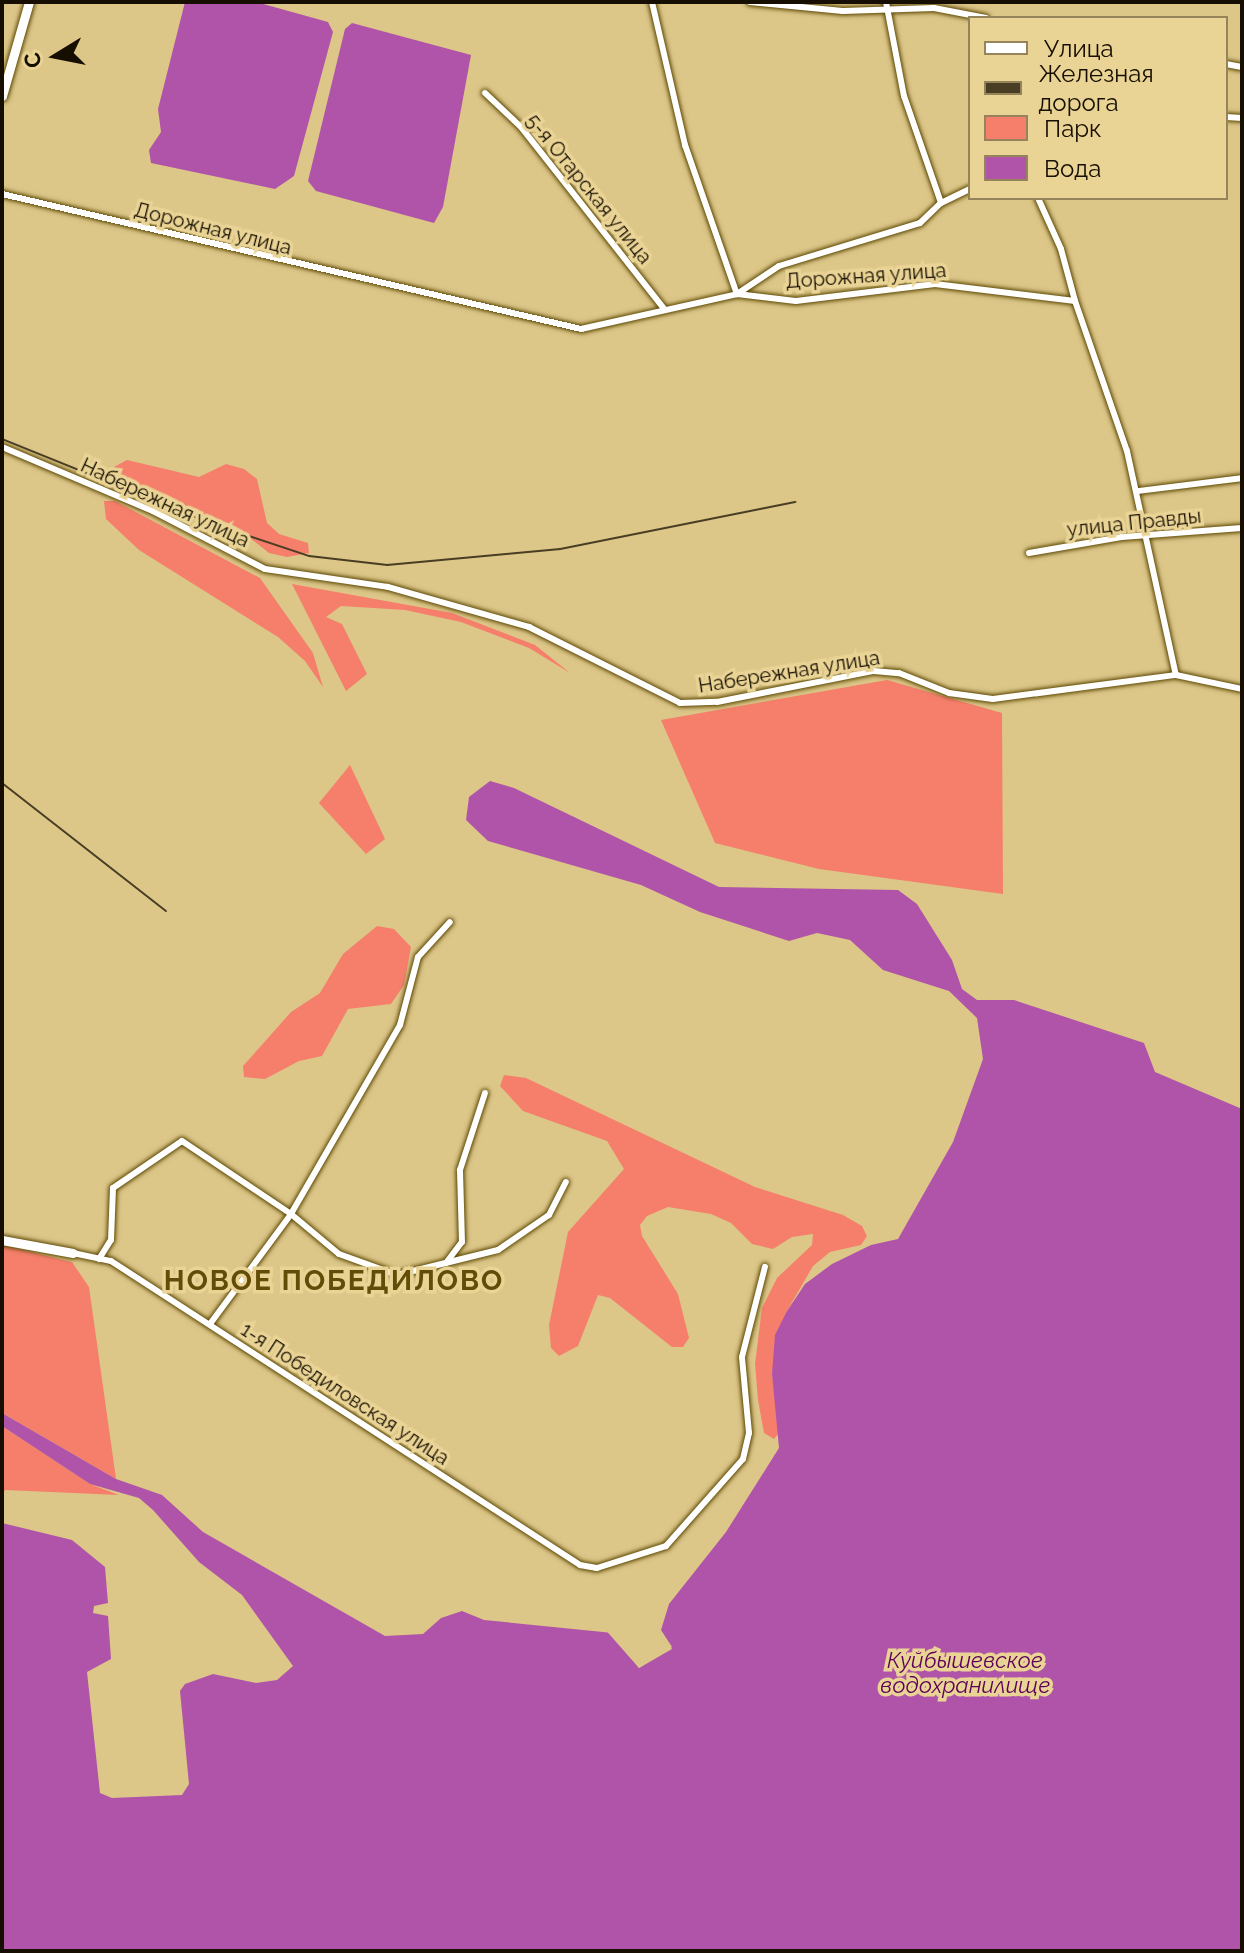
<!DOCTYPE html>
<html>
<head>
<meta charset="utf-8">
<style>
	body { margin:0 }
	#map { position:relative; width:1244px; height:1953px; overflow:hidden; background:#dcc688; font-family:Raleway,sans-serif }
	div>[style] { position:absolute }
	.green>* { inset:0; background:#f67f6c }
	.water>* { inset:0; background:#b054a9 }
	.pier>* { inset:0; background:#dcc688 }
	.roads { filter:drop-shadow(0 0 2px #5d4903) drop-shadow(0 0 2px #5d4903) }
	.street>* { height:6px; margin:-3px; padding:0 3px; transform-origin:3px; border-radius:3px; background:#fff }
	.secondary>* { height:9px; margin:-4.5px; padding:0 4.5px; transform-origin:4.5px; border-radius:4.5px; background:#fff }
	.rail>* { height:2px; margin:-1px; padding:0 1px; transform-origin:1px; border-radius:1px; background:#493e23 }
	span { translate:-50% -50%; white-space:nowrap; text-align:center; line-height:1.15; -webkit-text-stroke:7px #e9d395; paint-order:stroke }
	.street-label { font-size:20px; color:#160e00 }
	.water-label { font-size:22px; color:#5d0059; font-style:italic }
	.district-label { font-size:28px; color:#614d08; font-weight:700; letter-spacing:2px }
	.frame { position:absolute; inset:0; border:4px solid #160e00; pointer-events:none }
	.legend { position:absolute; left:968px; top:16px; width:260px; height:184px; box-sizing:border-box; background:#e9d395; border:2px solid #958459; margin:0; padding:10px 14px; list-style:none; font-size:24px; color:#160e00 }
	.legend li { display:flex; align-items:center; gap:16px; height:40px }
	.legend b { width:40px; border:2px solid #958459 }
	.north { position:absolute; left:16px; top:16px; width:80px; height:80px; -webkit-text-stroke:6px #e9d395; paint-order:stroke; rotate:260deg; font-size:22px; font-weight:700; line-height:32px; text-align:center; color:#160e00 }
	.north::after { content:''; display:block; margin:auto; width:28px; height:36px; background:#160e00; clip-path:polygon(50% 0,100% 100%,50% 72%,0 100%) }
</style>
</head>
<body>
<div id="map">
	<div class="green">
		<i style="clip-path:polygon(127px 460px,199px 477px,226px 464px,244px 469px,257px 479px,267px 523px,279px 534px,308px 543px,309px 553px,287px 557px,269px 553px,235px 526px,127px 485px,114px 467px)"></i>
		<i style="clip-path:polygon(104px 501px,115px 501px,260px 578px,313px 653px,323px 687px,305px 661px,278px 637px,139px 550px,106px 519px)"></i>
		<i style="clip-path:polygon(292px 584px,452px 613px,535px 645px,570px 673px,529px 648px,461px 622px,405px 610px,341px 606px,326px 617px,342px 624px,367px 674px,346px 691px)"></i>
		<i style="clip-path:polygon(887px 680px,1002px 713px,1003px 894px,819px 869px,715px 843px,661px 720px)"></i>
		<i style="clip-path:polygon(350px 765px,385px 839px,366px 854px,319px 803px)"></i>
		<i style="clip-path:polygon(377px 926px,394px 929px,411px 947px,404px 985px,391px 1004px,348px 1009px,322px 1056px,299px 1061px,265px 1079px,244px 1077px,243px 1066px,291px 1012px,320px 993px,343px 954px)"></i>
		<i style="clip-path:polygon(504px 1075px,526px 1078px,755px 1187px,843px 1215px,862px 1226px,867px 1236px,861px 1245px,830px 1252px,813px 1266px,787px 1311px,772px 1374px,779px 1433px,774px 1439px,764px 1433px,758px 1400px,755px 1364px,762px 1308px,777px 1278px,812px 1245px,813px 1234px,792px 1237px,773px 1249px,752px 1244px,731px 1223px,711px 1214px,668px 1207px,647px 1216px,640px 1225px,642px 1236px,678px 1294px,689px 1338px,683px 1347px,672px 1347px,610px 1298px,598px 1295px,578px 1346px,559px 1356px,551px 1348px,549px 1325px,568px 1232px,624px 1169px,607px 1141px,523px 1111px,500px 1086px)"></i>
		<i style="clip-path:polygon(2px 1245px,72px 1262px,89px 1287px,116px 1479px,2px 1413px)"></i>
		<i style="clip-path:polygon(2px 1426px,90px 1484px,119px 1495px,5px 1490px,2px 1495px)"></i>
	</div>
	<div class="water">
		<i style="clip-path:polygon(185px 2px,256px 2px,328px 22px,333px 32px,294px 176px,275px 189px,151px 163px,149px 150px,161px 132px,158px 109px)"></i>
		<i style="clip-path:polygon(352px 23px,471px 55px,443px 207px,434px 223px,316px 191px,308px 181px,345px 29px)"></i>
		<i style="clip-path:polygon(490px 781px,514px 788px,719px 887px,898px 890px,917px 904px,952px 960px,962px 989px,977px 1000px,1014px 1000px,1144px 1043px,1155px 1072px,1242px 1109px,1242px 1951px,2px 1951px,2px 1523px,72px 1540px,105px 1567px,108px 1603px,94px 1606px,93px 1613px,108px 1616px,111px 1659px,87px 1672px,100px 1793px,112px 1798px,182px 1795px,189px 1784px,180px 1691px,185px 1684px,213px 1674px,256px 1683px,277px 1680px,293px 1666px,242px 1595px,199px 1562px,153px 1510px,139px 1498px,90px 1484px,2px 1426px,2px 1413px,116px 1479px,162px 1495px,203px 1532px,385px 1636px,423px 1634px,441px 1618px,462px 1611px,484px 1620px,613px 1633px,639px 1668px,672px 1647px,661px 1630px,669px 1604px,726px 1532px,779px 1448px,772px 1374px,775px 1335px,787px 1311px,805px 1284px,832px 1264px,871px 1245px,898px 1239px,953px 1142px,983px 1059px,977px 1018px,949px 991px,883px 970px,850px 940px,817px 933px,789px 941px,700px 912px,641px 885px,488px 841px,466px 820px,469px 797px)"></i>
	</div>
	<div class="pier">
		<i style="clip-path:polygon(656px 1625px,672px 1649px,639px 1668px,603px 1627px,616px 1630px,640px 1663px,668px 1648px)"></i>
	</div>
	<div class="roads">
		<div class="street">
			<i style="left:652px;top:2px;width:147px;rotate:77deg"></i>
			<i style="left:685px;top:145px;width:158px;rotate:70.8deg"></i>
			<i style="left:737px;top:294px;width:50px;rotate:-33.7deg"></i>
			<i style="left:779px;top:266px;width:147px;rotate:-17deg"></i>
			<i style="left:920px;top:223px;width:29px;rotate:-44deg"></i>
			<i style="left:941px;top:203px;width:32px;rotate:-26deg"></i>
			<i style="left:750px;top:2px;width:93px;rotate:5.5deg"></i>
			<i style="left:843px;top:11px;width:91px;rotate:-1.9deg"></i>
			<i style="left:934px;top:8px;width:53px;rotate:10.9deg"></i>
			<i style="left:886px;top:2px;width:96px;rotate:79.2deg"></i>
			<i style="left:904px;top:96px;width:113px;rotate:70.9deg"></i>
			<i style="left:1226px;top:64px;width:16px;rotate:11deg"></i>
			<i style="left:485px;top:93px;width:50px;rotate:43.4deg"></i>
			<i style="left:521px;top:127px;width:231px;rotate:51.8deg"></i>
			<i style="left:1226px;top:117px;width:16px;rotate:4deg"></i>
			<i style="left:2px;top:194px;width:595px;rotate:13.12deg"></i>
			<i style="left:581px;top:329px;width:160px;rotate:-12.6deg"></i>
			<i style="left:737px;top:294px;width:59px;rotate:6.8deg"></i>
			<i style="left:796px;top:301px;width:140px;rotate:-7deg"></i>
			<i style="left:935px;top:284px;width:141px;rotate:6.9deg"></i>
			<i style="left:1075px;top:301px;width:159px;rotate:70.9deg"></i>
			<i style="left:1127px;top:451px;width:229px;rotate:77.7deg"></i>
			<i style="left:1038px;top:198px;width:56px;rotate:65.7deg"></i>
			<i style="left:1061px;top:249px;width:54px;rotate:74.9deg"></i>
			<i style="left:2px;top:447px;width:164px;rotate:23deg"></i>
			<i style="left:153px;top:511px;width:126px;rotate:27.4deg"></i>
			<i style="left:265px;top:569px;width:124px;rotate:8.3deg"></i>
			<i style="left:388px;top:587px;width:147px;rotate:15.8deg"></i>
			<i style="left:529px;top:627px;width:169px;rotate:26.7deg"></i>
			<i style="left:680px;top:703px;width:37px;rotate:-2deg"></i>
			<i style="left:717px;top:702px;width:160px;rotate:-11.2deg"></i>
			<i style="left:874px;top:671px;width:25px;rotate:5deg"></i>
			<i style="left:899px;top:673px;width:54px;rotate:21.8deg"></i>
			<i style="left:949px;top:693px;width:44px;rotate:7.8deg"></i>
			<i style="left:993px;top:699px;width:185px;rotate:-7.5deg"></i>
			<i style="left:1176px;top:675px;width:67px;rotate:12deg"></i>
			<i style="left:1138px;top:491px;width:105px;rotate:-7.1deg"></i>
			<i style="left:1029px;top:553px;width:94px;rotate:-9.8deg"></i>
			<i style="left:1122px;top:537px;width:120px;rotate:-4.3deg"></i>
			<i style="left:73px;top:1253px;width:39px;rotate:12deg"></i>
			<i style="left:111px;top:1261px;width:559px;rotate:32.95deg"></i>
			<i style="left:580px;top:1565px;width:17px;rotate:10deg"></i>
			<i style="left:597px;top:1568px;width:72px;rotate:-17.7deg"></i>
			<i style="left:666px;top:1546px;width:116px;rotate:-48.5deg"></i>
			<i style="left:743px;top:1459px;width:27px;rotate:-77deg"></i>
			<i style="left:749px;top:1433px;width:76px;rotate:-95.3deg"></i>
			<i style="left:742px;top:1357px;width:93px;rotate:-75.7deg"></i>
			<i style="left:99px;top:1259px;width:22px;rotate:-58deg"></i>
			<i style="left:111px;top:1240px;width:52px;rotate:-87.8deg"></i>
			<i style="left:113px;top:1188px;width:83px;rotate:-34.3deg"></i>
			<i style="left:182px;top:1141px;width:131px;rotate:33.8deg"></i>
			<i style="left:291px;top:1214px;width:62px;rotate:39.8deg"></i>
			<i style="left:339px;top:1254px;width:62px;rotate:19.9deg"></i>
			<i style="left:397px;top:1275px;width:104px;rotate:-13.9deg"></i>
			<i style="left:498px;top:1250px;width:62px;rotate:-34.5deg"></i>
			<i style="left:549px;top:1215px;width:37px;rotate:-63deg"></i>
			<i style="left:446px;top:1263px;width:26px;rotate:-53deg"></i>
			<i style="left:462px;top:1242px;width:72px;rotate:-91.6deg"></i>
			<i style="left:460px;top:1170px;width:81px;rotate:-72deg"></i>
			<i style="left:210px;top:1324px;width:137px;rotate:-53.6deg"></i>
			<i style="left:291px;top:1214px;width:218px;rotate:-60deg"></i>
			<i style="left:400px;top:1025px;width:70px;rotate:-75.2deg"></i>
			<i style="left:418px;top:957px;width:47px;rotate:-47.6deg"></i>
		</div>
		<div class="secondary">
			<i style="left:2px;top:96px;width:98px;rotate:-74deg"></i>
			<i style="left:2px;top:1240px;width:72px;rotate:10.4deg"></i>
		</div>
	</div>
	<div class="rail">
		<i style="left:2px;top:439px;width:224px;rotate:22deg"></i>
		<i style="left:210px;top:523px;width:104px;rotate:18.4deg"></i>
		<i style="left:309px;top:556px;width:79px;rotate:6.6deg"></i>
		<i style="left:387px;top:565px;width:174px;rotate:-5.3deg"></i>
		<i style="left:560px;top:549px;width:240px;rotate:-11.3deg"></i>
		<i style="left:2px;top:783px;width:208px;rotate:38deg"></i>
	</div>
	<div class="street-label">
		<span style="left:589px;top:189px;rotate:51deg">5-я Отарская улица</span>
		<span style="left:213px;top:229px;rotate:14deg">Дорожная улица</span>
		<span style="left:866px;top:276px;rotate:-4deg">Дорожная улица</span>
		<span style="left:165px;top:503px;rotate:25deg">Набережная улица</span>
		<span style="left:1134px;top:523px;rotate:-6deg">улица Правды</span>
		<span style="left:789px;top:672px;rotate:-9deg">Набережная улица</span>
		<span style="left:345px;top:1394px;rotate:33deg">1-я Победиловская улица</span>
	</div>
	<div class="water-label">
		<span style="left:965px;top:1673px">Куйбышевское<br>водохранилище</span>
	</div>
	<div class="district-label">
		<span style="left:334px;top:1281px">НОВОЕ ПОБЕДИЛОВО</span>
	</div>
	<div class="frame"></div>
	<ul class="legend">
	<li><b style="height:10px;background:#fff"></b>Улица</li>
	<li><b style="height:10px;background:#493e23"></b>Железная дорога</li>
	<li><b style="height:22px;background:#f67f6c"></b>Парк</li>
	<li><b style="height:22px;background:#b054a9"></b>Вода</li>
	</ul>
	<div class="north">С</div>
</div>
</body>
</html>
